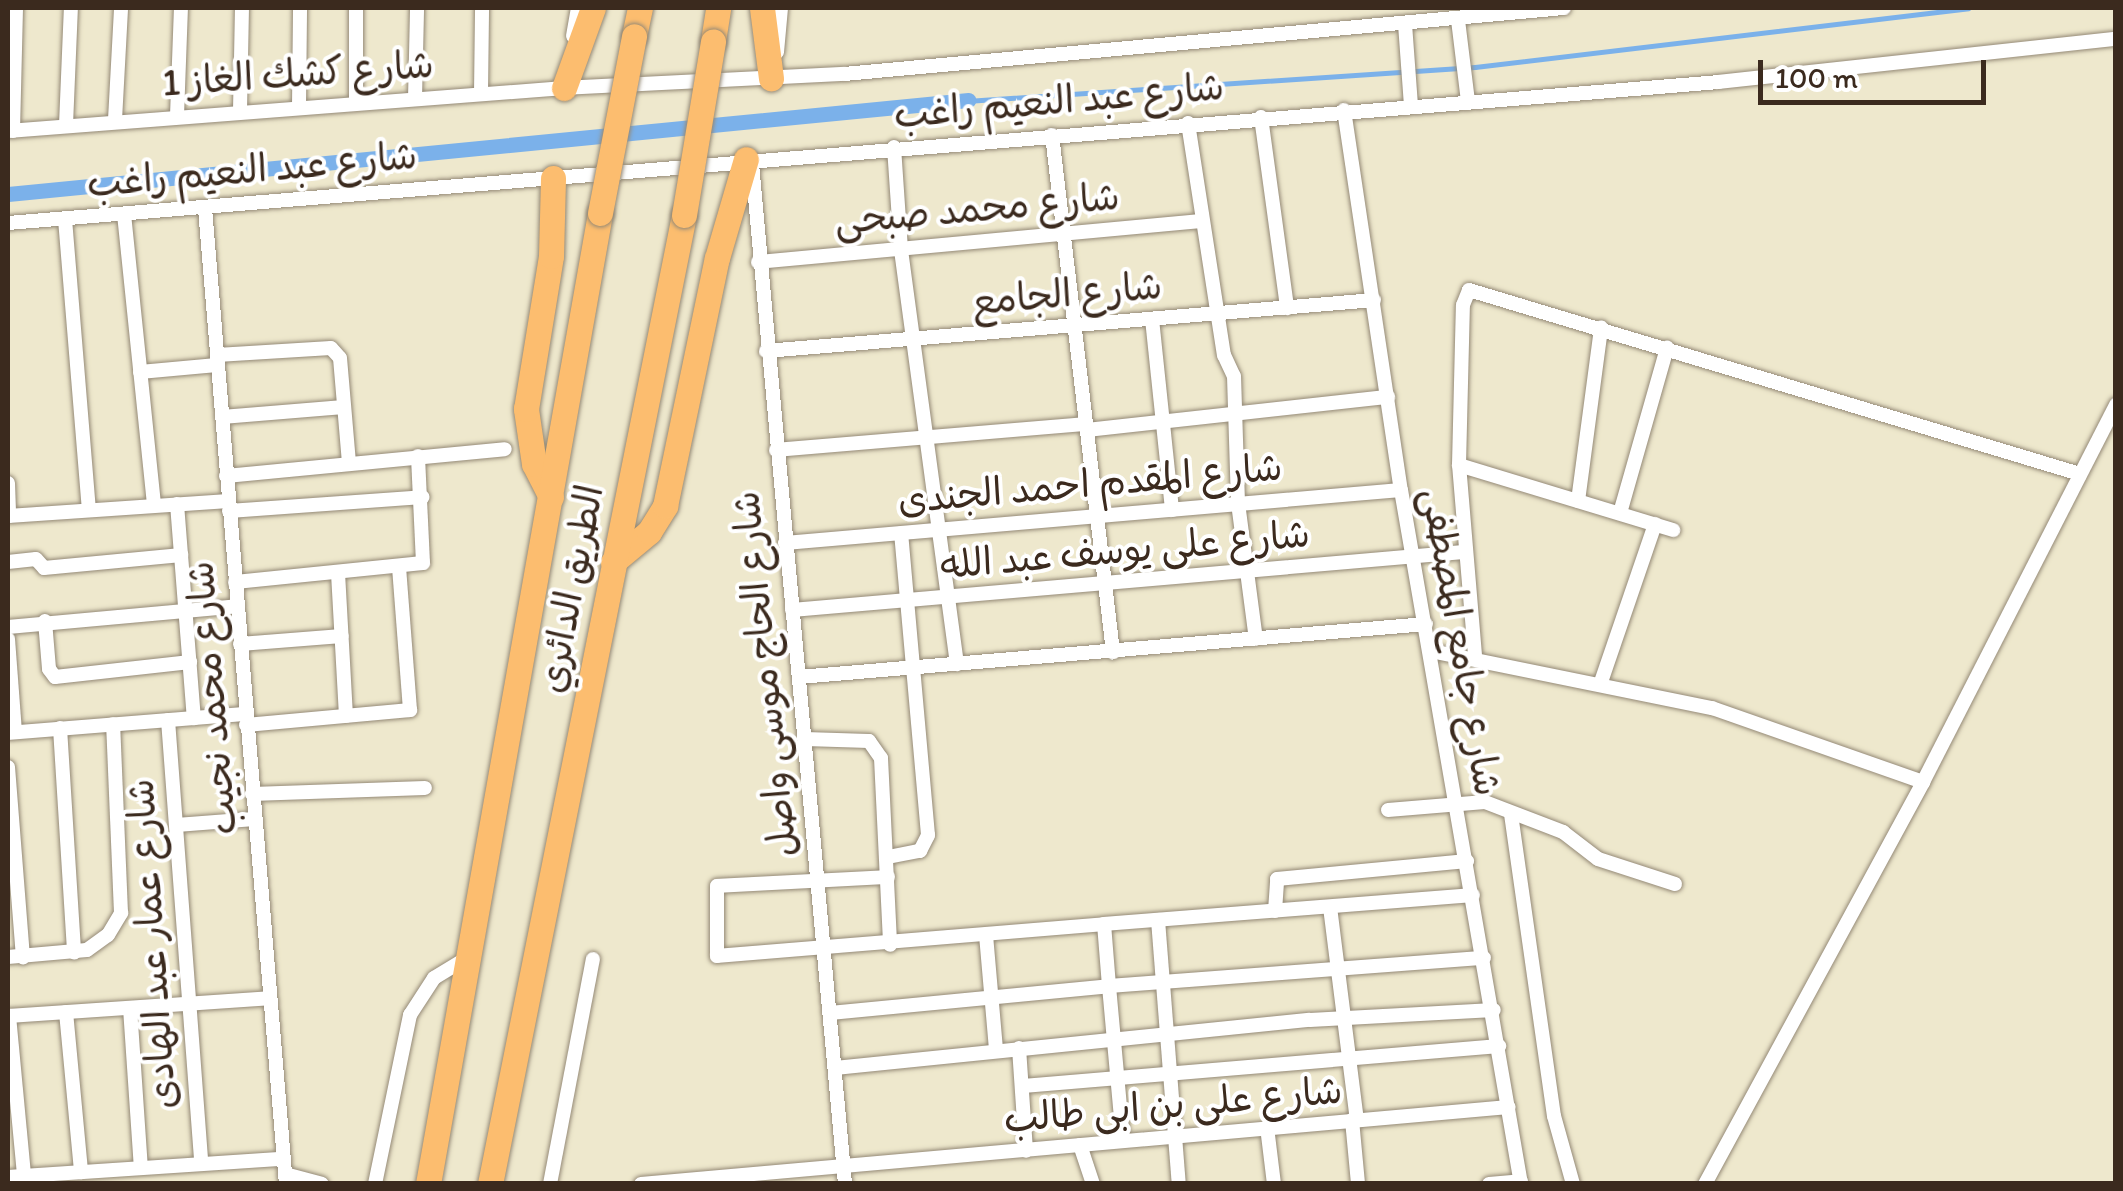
<!DOCTYPE html>
<html>
<head>
<meta charset="utf-8">
<style>
	body { margin:0 }
	#map { position:relative; width:2123px; height:1191px; overflow:hidden; background:#eee8cd; font-family:Itim,"Playpen Sans Arabic",sans-serif }
	div>[style] { position:absolute }
	.stream>* { height:5px; margin:-2.5px; padding:0 2.5px; transform-origin:2.5px; border-radius:2.5px; background:#7bb1ea }
	.canal>* { height:15px; margin:-7.5px; padding:0 7.5px; transform-origin:7.5px; border-radius:7.5px; background:#7bb1ea }
	.roads { filter:drop-shadow(0 0 2px #948976) drop-shadow(0 0 2px #948976) }
	.street>* { height:14px; margin:-7px; padding:0 7px; transform-origin:7px; border-radius:7px; background:#fff }
	.highway>* { height:25px; margin:-12.5px; padding:0 12.5px; transform-origin:12.5px; border-radius:12.5px; background:#fcbd6f }
	.bridges { filter:drop-shadow(0 0 2px #948976) drop-shadow(0 0 2px #948976) }
	.highway-bridge>* { height:25px; margin:-12.5px; padding:0 12.5px; transform-origin:12.5px; border-radius:12.5px; background:#fcbd6f }
	span { translate:-50% -50%; white-space:nowrap; text-align:center; line-height:1.15; -webkit-text-stroke:8px #fff; paint-order:stroke }
	.street-label { font-size:38px; color:#3b2a1e }
	.frame { position:absolute; inset:0; border:10px solid #3b2a1e; pointer-events:none }
	.scale { position:absolute; left:1758px; top:60px; width:228px; height:45px; box-sizing:border-box; border:5px solid #3b2a1e; border-top:0; padding-left:12px; font-size:30px; line-height:35px; white-space:nowrap; color:#3b2a1e; -webkit-text-stroke:8px #fff; paint-order:stroke }
</style>
</head>
<body>
<div id="map">
	<div class="stream">
		<i style="left:952px;top:102px;width:524px;rotate:-3.83deg"></i>
		<i style="left:1475px;top:67px;width:497px;rotate:-6.8deg"></i>
	</div>
	<div class="canal">
		<i style="left:8px;top:194px;width:965px;rotate:-5.59deg"></i>
	</div>
	<div class="roads">
		<div class="street">
			<i style="left:1458px;top:20px;width:82px;rotate:83deg"></i>
			<i style="left:1405px;top:24px;width:81px;rotate:85.8deg"></i>
			<i style="left:573px;top:36px;width:28px;rotate:-80deg"></i>
			<i style="left:777px;top:52px;width:44px;rotate:-84.8deg"></i>
			<i style="left:481px;top:94px;width:86px;rotate:-89.3deg"></i>
			<i style="left:415px;top:99px;width:91px;rotate:-88.7deg"></i>
			<i style="left:356px;top:103px;width:95px;rotate:-90deg"></i>
			<i style="left:299px;top:107px;width:99px;rotate:-89.4deg"></i>
			<i style="left:1344px;top:110px;width:384px;rotate:81.5deg"></i>
			<i style="left:1401px;top:490px;width:704px;rotate:80.19deg"></i>
			<i style="left:240px;top:111px;width:103px;rotate:-88.9deg"></i>
			<i style="left:177px;top:116px;width:108px;rotate:-87.9deg"></i>
			<i style="left:1261px;top:117px;width:193px;rotate:82.2deg"></i>
			<i style="left:115px;top:120px;width:112px;rotate:-86.9deg"></i>
			<i style="left:1188px;top:123px;width:235px;rotate:81.2deg"></i>
			<i style="left:1224px;top:355px;width:23px;rotate:65deg"></i>
			<i style="left:1234px;top:376px;width:127px;rotate:88.2deg"></i>
			<i style="left:1238px;top:503px;width:137px;rotate:82.5deg"></i>
			<i style="left:66px;top:125px;width:117px;rotate:-87.6deg"></i>
			<i style="left:8px;top:131px;width:558px;rotate:-4.42deg"></i>
			<i style="left:564px;top:88px;width:280px;rotate:-2.9deg"></i>
			<i style="left:844px;top:74px;width:723px;rotate:-5.24deg"></i>
			<i style="left:13px;top:131px;width:123px;rotate:-88.6deg"></i>
			<i style="left:1052px;top:135px;width:521px;rotate:83.27deg"></i>
			<i style="left:894px;top:147px;width:103px;rotate:86.1deg"></i>
			<i style="left:901px;top:250px;width:418px;rotate:82.3deg"></i>
			<i style="left:752px;top:164px;width:1024px;rotate:84.79deg"></i>
			<i style="left:205px;top:208px;width:979px;rotate:85.26deg"></i>
			<i style="left:124px;top:214px;width:293px;rotate:84.1deg"></i>
			<i style="left:65px;top:219px;width:292px;rotate:85.3deg"></i>
			<i style="left:8px;top:223px;width:1716px;rotate:-4.71deg"></i>
			<i style="left:1718px;top:82px;width:400px;rotate:-6.2deg"></i>
			<i style="left:758px;top:262px;width:446px;rotate:-5.3deg"></i>
			<i style="left:1152px;top:319px;width:192px;rotate:84deg"></i>
			<i style="left:766px;top:351px;width:610px;rotate:-4.79deg"></i>
			<i style="left:217px;top:355px;width:114px;rotate:-3.5deg"></i>
			<i style="left:331px;top:348px;width:13px;rotate:48deg"></i>
			<i style="left:340px;top:358px;width:105px;rotate:85.1deg"></i>
			<i style="left:140px;top:372px;width:77px;rotate:-5.2deg"></i>
			<i style="left:222px;top:417px;width:122px;rotate:-4.7deg"></i>
			<i style="left:1087px;top:430px;width:303px;rotate:-6.3deg"></i>
			<i style="left:776px;top:450px;width:311px;rotate:-4.8deg"></i>
			<i style="left:1459px;top:465px;width:224px;rotate:16.9deg"></i>
			<i style="left:226px;top:476px;width:280px;rotate:-5.5deg"></i>
			<i style="left:8px;top:483px;width:33px;rotate:88deg"></i>
			<i style="left:1578px;top:501px;width:175px;rotate:-82.4deg"></i>
			<i style="left:177px;top:504px;width:215px;rotate:85.5deg"></i>
			<i style="left:229px;top:511px;width:194px;rotate:-4.1deg"></i>
			<i style="left:1620px;top:513px;width:172px;rotate:-74.1deg"></i>
			<i style="left:8px;top:516px;width:221px;rotate:-3.9deg"></i>
			<i style="left:785px;top:543px;width:618px;rotate:-4.92deg"></i>
			<i style="left:8px;top:562px;width:28px;rotate:-6deg"></i>
			<i style="left:36px;top:559px;width:12px;rotate:48deg"></i>
			<i style="left:44px;top:568px;width:138px;rotate:-5.4deg"></i>
			<i style="left:338px;top:573px;width:143px;rotate:86.8deg"></i>
			<i style="left:235px;top:582px;width:189px;rotate:-5.8deg"></i>
			<i style="left:423px;top:563px;width:107px;rotate:-92.7deg"></i>
			<i style="left:792px;top:610px;width:674px;rotate:-4.93deg"></i>
			<i style="left:45px;top:621px;width:48px;rotate:85.2deg"></i>
			<i style="left:49px;top:669px;width:10px;rotate:53deg"></i>
			<i style="left:55px;top:677px;width:136px;rotate:-6.3deg"></i>
			<i style="left:8px;top:627px;width:230px;rotate:-5.2deg"></i>
			<i style="left:8px;top:639px;width:93px;rotate:85.7deg"></i>
			<i style="left:240px;top:644px;width:102px;rotate:-4.5deg"></i>
			<i style="left:1431px;top:651px;width:287px;rotate:11.5deg"></i>
			<i style="left:1712px;top:708px;width:224px;rotate:19.3deg"></i>
			<i style="left:1475px;top:655px;width:191px;rotate:-94.8deg"></i>
			<i style="left:1459px;top:465px;width:160px;rotate:-88.6deg"></i>
			<i style="left:1463px;top:305px;width:16px;rotate:-68deg"></i>
			<i style="left:1469px;top:290px;width:638px;rotate:16.76deg"></i>
			<i style="left:799px;top:677px;width:629px;rotate:-4.83deg"></i>
			<i style="left:1601px;top:682px;width:167px;rotate:-71.1deg"></i>
			<i style="left:168px;top:720px;width:445px;rotate:85.7deg"></i>
			<i style="left:246px;top:725px;width:165px;rotate:-5.2deg"></i>
			<i style="left:410px;top:710px;width:143px;rotate:-94.4deg"></i>
			<i style="left:60px;top:728px;width:225px;rotate:86.4deg"></i>
			<i style="left:8px;top:733px;width:239px;rotate:-4.6deg"></i>
			<i style="left:805px;top:739px;width:64px;rotate:1.8deg"></i>
			<i style="left:869px;top:741px;width:21px;rotate:55deg"></i>
			<i style="left:881px;top:758px;width:187px;rotate:87.2deg"></i>
			<i style="left:8px;top:767px;width:191px;rotate:85.5deg"></i>
			<i style="left:252px;top:794px;width:173px;rotate:-2deg"></i>
			<i style="left:1388px;top:810px;width:97px;rotate:-4.7deg"></i>
			<i style="left:1485px;top:802px;width:84px;rotate:21deg"></i>
			<i style="left:1563px;top:832px;width:44px;rotate:37.6deg"></i>
			<i style="left:1598px;top:859px;width:81px;rotate:18deg"></i>
			<i style="left:1511px;top:814px;width:305px;rotate:81.9deg"></i>
			<i style="left:1554px;top:1116px;width:71px;rotate:74.4deg"></i>
			<i style="left:177px;top:825px;width:77px;rotate:-4.5deg"></i>
			<i style="left:888px;top:857px;width:33px;rotate:-11deg"></i>
			<i style="left:920px;top:851px;width:18px;rotate:-63deg"></i>
			<i style="left:928px;top:835px;width:303px;rotate:-95.1deg"></i>
			<i style="left:888px;top:877px;width:171px;rotate:177deg"></i>
			<i style="left:717px;top:886px;width:70px;rotate:90deg"></i>
			<i style="left:717px;top:956px;width:388px;rotate:-4.7deg"></i>
			<i style="left:1330px;top:907px;width:215px;rotate:82.8deg"></i>
			<i style="left:1275px;top:911px;width:32px;rotate:-86deg"></i>
			<i style="left:1277px;top:879px;width:191px;rotate:-5.4deg"></i>
			<i style="left:1158px;top:920px;width:265px;rotate:85.5deg"></i>
			<i style="left:986px;top:935px;width:115px;rotate:85deg"></i>
			<i style="left:8px;top:957px;width:79px;rotate:-5.1deg"></i>
			<i style="left:87px;top:950px;width:26px;rotate:-36deg"></i>
			<i style="left:108px;top:935px;width:26px;rotate:-59deg"></i>
			<i style="left:121px;top:913px;width:189px;rotate:-92.4deg"></i>
			<i style="left:130px;top:1008px;width:160px;rotate:86.1deg"></i>
			<i style="left:66px;top:1012px;width:161px;rotate:84.6deg"></i>
			<i style="left:830px;top:1013px;width:280px;rotate:-5.5deg"></i>
			<i style="left:1109px;top:986px;width:62px;rotate:-94.6deg"></i>
			<i style="left:1104px;top:924px;width:370px;rotate:-4.5deg"></i>
			<i style="left:8px;top:1016px;width:262px;rotate:-3.9deg"></i>
			<i style="left:9px;top:1016px;width:161px;rotate:84.6deg"></i>
			<i style="left:1019px;top:1048px;width:103px;rotate:86.1deg"></i>
			<i style="left:835px;top:1068px;width:477px;rotate:-5.8deg"></i>
			<i style="left:1310px;top:1020px;width:184px;rotate:-3.1deg"></i>
			<i style="left:1023px;top:1086px;width:478px;rotate:-4.8deg"></i>
			<i style="left:1352px;top:1120px;width:64px;rotate:84.6deg"></i>
			<i style="left:1267px;top:1127px;width:57px;rotate:83deg"></i>
			<i style="left:1123px;top:1140px;width:155px;rotate:-95.2deg"></i>
			<i style="left:1109px;top:986px;width:376px;rotate:-4.3deg"></i>
			<i style="left:1080px;top:1145px;width:41px;rotate:71.6deg"></i>
			<i style="left:285px;top:1174px;width:38px;rotate:15deg"></i>
			<i style="left:8px;top:1177px;width:275px;rotate:-3.8deg"></i>
			<i style="left:375px;top:1184px;width:173px;rotate:-78.3deg"></i>
			<i style="left:410px;top:1015px;width:44px;rotate:-57deg"></i>
			<i style="left:434px;top:978px;width:42px;rotate:-31.4deg"></i>
			<i style="left:550px;top:1184px;width:229px;rotate:-79.2deg"></i>
			<i style="left:641px;top:1184px;width:871px;rotate:-5.07deg"></i>
			<i style="left:1489px;top:1184px;width:32px;rotate:-5deg"></i>
			<i style="left:1705px;top:1184px;width:457px;rotate:-61.5deg"></i>
			<i style="left:1923px;top:782px;width:424px;rotate:-62.9deg"></i>
		</div>
		<div class="highway">
			<i style="left:762px;top:8px;width:71px;rotate:82.7deg"></i>
			<i style="left:634px;top:36px;width:29px;rotate:-78deg"></i>
			<i style="left:713px;top:41px;width:33px;rotate:-81deg"></i>
			<i style="left:564px;top:88px;width:85px;rotate:-70.1deg"></i>
			<i style="left:551px;top:497px;width:37px;rotate:-117deg"></i>
			<i style="left:534px;top:464px;width:56px;rotate:-98.3deg"></i>
			<i style="left:526px;top:409px;width:155px;rotate:-80.7deg"></i>
			<i style="left:551px;top:256px;width:78px;rotate:-88.5deg"></i>
			<i style="left:613px;top:562px;width:47px;rotate:-39.8deg"></i>
			<i style="left:649px;top:532px;width:31px;rotate:-58deg"></i>
			<i style="left:665px;top:506px;width:253px;rotate:-78.2deg"></i>
			<i style="left:717px;top:258px;width:103px;rotate:-73.7deg"></i>
			<i style="left:428px;top:1184px;width:986px;rotate:-79.95deg"></i>
			<i style="left:490px;top:1184px;width:988px;rotate:-78.68deg"></i>
		</div>
	</div>
	<div class="bridges">
		<div class="highway-bridge">
			<i style="left:600px;top:213px;width:180px;rotate:-79.1deg"></i>
			<i style="left:684px;top:215px;width:176px;rotate:-80.5deg"></i>
		</div>
	</div>
	<div class="street-label">
		<span style="left:298px;top:74px;rotate:-4deg">شارع كشك الغاز 1</span>
		<span style="left:1059px;top:101px;rotate:-5deg">شارع عبد النعيم راغب</span>
		<span style="left:252px;top:170px;rotate:-5deg">شارع عبد النعيم راغب</span>
		<span style="left:977px;top:209px;rotate:-5deg">شارع محمد صبحى</span>
		<span style="left:1067px;top:294px;rotate:-5deg">شارع الجامع</span>
		<span style="left:1090px;top:484px;rotate:-5deg">شارع المقدم احمد الجندى</span>
		<span style="left:1125px;top:550px;rotate:-5deg">شارع على يوسف عبد الله</span>
		<span style="left:571px;top:589px;rotate:-79deg">الطريق الدائري</span>
		<span style="left:1461px;top:642px;rotate:80deg">شارع جامع المصطفى</span>
		<span style="left:765px;top:674px;rotate:-96deg">شارع الحاج موسى واصل</span>
		<span style="left:212px;top:698px;rotate:-95deg">شارع محمد نجيب</span>
		<span style="left:152px;top:944px;rotate:-94deg">شارع عمار عبد الهادى</span>
		<span style="left:1173px;top:1105px;rotate:-5deg">شارع على بن ابى طالب</span>
	</div>
	<div class="frame"></div>
	<div class="scale">100 m</div>
</div>
</body>
</html>
